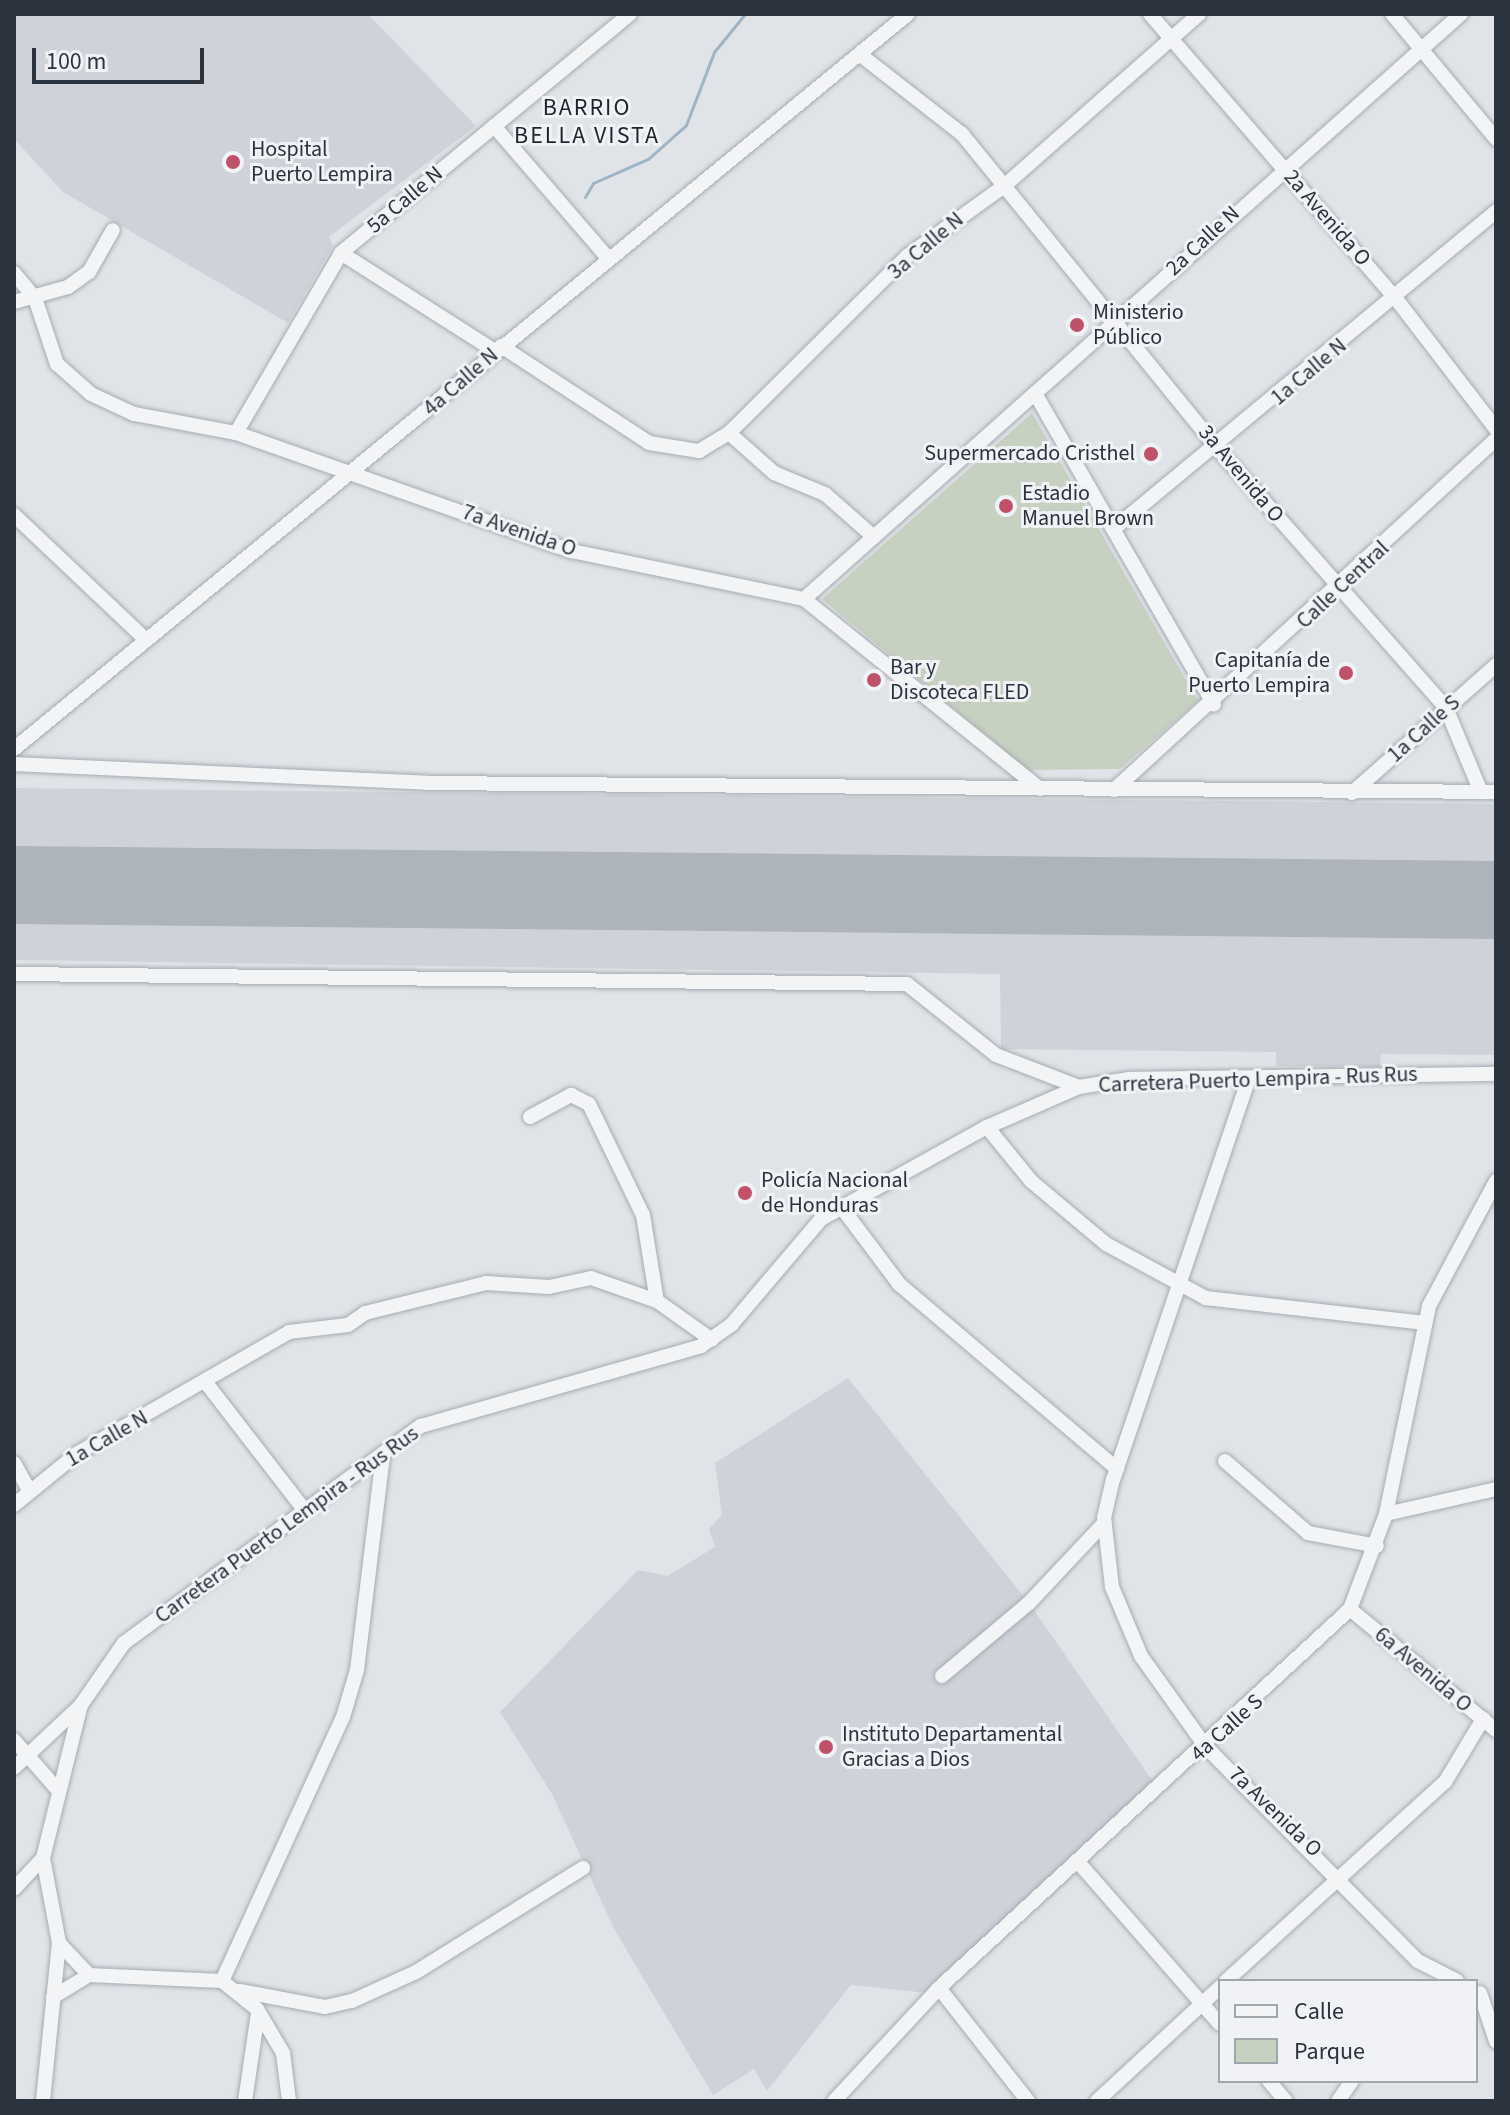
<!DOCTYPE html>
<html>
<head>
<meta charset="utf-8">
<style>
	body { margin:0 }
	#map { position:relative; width:1510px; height:2115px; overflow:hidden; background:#e0e4e8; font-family:"Source Sans 3",sans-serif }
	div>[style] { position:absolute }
	.built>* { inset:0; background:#cfd3d9 }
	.green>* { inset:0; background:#c7d1c2 }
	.stream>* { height:3px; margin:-1.5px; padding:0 1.5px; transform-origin:1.5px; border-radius:1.5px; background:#9fb4c4 }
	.runway>* { height:78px; margin:-39px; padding:0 39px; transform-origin:39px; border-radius:39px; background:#aeb4bc }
	.roads { filter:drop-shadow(0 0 2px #a6abb2) drop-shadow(0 0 2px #a6abb2) }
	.minor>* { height:14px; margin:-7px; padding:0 7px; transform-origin:7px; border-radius:7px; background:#f3f4f6 }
	.dots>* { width:22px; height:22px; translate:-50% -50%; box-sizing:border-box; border:4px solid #f0f2f5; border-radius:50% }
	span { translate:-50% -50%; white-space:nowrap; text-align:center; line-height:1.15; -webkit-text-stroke:6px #f0f2f5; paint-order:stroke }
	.poi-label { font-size:22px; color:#2a333e }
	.left { translate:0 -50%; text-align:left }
	.right { translate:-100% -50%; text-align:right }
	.street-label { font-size:22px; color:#2a333e }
	.neighbourhood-label { font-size:24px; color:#1d242e; letter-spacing:2px }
	.frame { position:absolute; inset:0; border:16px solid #2a333e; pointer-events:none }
	.legend { position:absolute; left:1218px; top:1979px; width:260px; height:104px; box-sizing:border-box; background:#f0f2f5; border:2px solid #a1a6ac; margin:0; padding:10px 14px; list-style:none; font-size:24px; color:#2a333e }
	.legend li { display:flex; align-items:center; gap:16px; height:40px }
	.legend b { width:40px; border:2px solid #a1a6ac }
	.scale { position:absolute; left:32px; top:48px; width:172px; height:36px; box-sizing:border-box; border:4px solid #2a333e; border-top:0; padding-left:10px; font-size:24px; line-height:28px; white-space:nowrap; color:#2a333e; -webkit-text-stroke:6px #f0f2f5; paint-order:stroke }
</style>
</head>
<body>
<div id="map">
	<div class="built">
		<i style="clip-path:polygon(14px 14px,368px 14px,476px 126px,329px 237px,333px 246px,288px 323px,63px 192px,14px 139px)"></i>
		<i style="clip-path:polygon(14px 788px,1496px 804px,1496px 1055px,1381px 1054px,1380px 1067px,1276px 1066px,1276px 1052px,1001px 1049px,1000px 974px,14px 960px)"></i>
		<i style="clip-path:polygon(848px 1378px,1029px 1603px,1154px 1783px,937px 1994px,851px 1985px,767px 2091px,754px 2069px,713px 2095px,614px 1929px,552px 1794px,500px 1712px,638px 1570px,667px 1576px,715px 1547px,709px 1529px,722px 1514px,715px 1463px)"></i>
	</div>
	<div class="green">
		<i style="clip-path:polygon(1032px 413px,1198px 701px,1120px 769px,1028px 770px,822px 599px)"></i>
	</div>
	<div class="stream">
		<i style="left:585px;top:197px;width:16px;rotate:-60deg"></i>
		<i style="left:593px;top:183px;width:60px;rotate:-23.6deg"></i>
		<i style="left:648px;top:159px;width:51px;rotate:-41.8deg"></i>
		<i style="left:686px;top:125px;width:78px;rotate:-69deg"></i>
		<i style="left:714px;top:52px;width:49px;rotate:-50.8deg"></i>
	</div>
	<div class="runway">
		<i style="left:14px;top:885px;width:1482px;rotate:0.58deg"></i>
	</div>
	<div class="roads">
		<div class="minor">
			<i style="left:1150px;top:14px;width:378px;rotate:49.2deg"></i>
			<i style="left:1397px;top:300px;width:163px;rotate:52.5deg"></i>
			<i style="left:1392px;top:14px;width:163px;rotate:50.2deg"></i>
			<i style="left:862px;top:56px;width:127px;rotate:38deg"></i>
			<i style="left:962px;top:134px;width:405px;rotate:50.9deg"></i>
			<i style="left:1217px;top:448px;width:346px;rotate:48.6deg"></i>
			<i style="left:1446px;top:708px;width:91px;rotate:67.4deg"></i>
			<i style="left:494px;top:126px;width:174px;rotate:49.2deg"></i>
			<i style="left:341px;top:253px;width:183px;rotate:32.5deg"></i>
			<i style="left:14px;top:273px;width:33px;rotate:50deg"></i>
			<i style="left:35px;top:298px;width:70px;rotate:71.6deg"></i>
			<i style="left:57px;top:364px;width:45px;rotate:41.4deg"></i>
			<i style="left:91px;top:394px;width:47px;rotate:24.9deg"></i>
			<i style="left:134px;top:414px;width:104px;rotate:10.6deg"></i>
			<i style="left:236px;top:433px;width:356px;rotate:19.4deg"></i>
			<i style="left:572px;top:551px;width:237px;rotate:11.7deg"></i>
			<i style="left:804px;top:599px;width:303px;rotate:38.8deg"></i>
			<i style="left:14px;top:302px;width:56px;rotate:-15.5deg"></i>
			<i style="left:68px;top:287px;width:26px;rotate:-36deg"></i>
			<i style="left:89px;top:272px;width:48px;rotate:-60.3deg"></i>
			<i style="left:501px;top:346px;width:177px;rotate:33.2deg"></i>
			<i style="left:649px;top:443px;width:51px;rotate:9.1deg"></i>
			<i style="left:699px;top:451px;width:35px;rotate:-31deg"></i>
			<i style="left:729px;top:433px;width:251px;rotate:-44.8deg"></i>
			<i style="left:907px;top:256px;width:120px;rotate:-35.8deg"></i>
			<i style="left:1004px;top:186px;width:260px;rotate:-41.4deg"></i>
			<i style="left:1036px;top:395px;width:357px;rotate:60.1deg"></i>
			<i style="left:236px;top:433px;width:208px;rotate:-59.7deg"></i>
			<i style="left:341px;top:253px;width:375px;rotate:-39.6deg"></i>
			<i style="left:729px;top:433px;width:60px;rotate:41.6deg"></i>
			<i style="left:774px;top:473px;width:55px;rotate:22.4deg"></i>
			<i style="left:825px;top:494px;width:65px;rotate:41.3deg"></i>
			<i style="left:14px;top:515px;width:182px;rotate:43.4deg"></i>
			<i style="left:1117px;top:526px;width:493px;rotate:-39.7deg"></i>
			<i style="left:804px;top:599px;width:880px;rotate:-41.68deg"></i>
			<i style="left:14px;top:749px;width:1157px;rotate:-39.43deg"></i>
			<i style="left:14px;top:764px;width:413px;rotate:2.6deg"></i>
			<i style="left:427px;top:783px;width:1069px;rotate:0.48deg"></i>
			<i style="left:1114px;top:790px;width:519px;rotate:-42.58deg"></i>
			<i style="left:1352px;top:793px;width:193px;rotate:-41.6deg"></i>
			<i style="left:14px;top:974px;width:893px;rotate:0.64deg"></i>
			<i style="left:907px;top:984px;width:114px;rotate:38.6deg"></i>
			<i style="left:996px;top:1055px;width:89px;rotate:21.1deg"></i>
			<i style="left:1249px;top:1078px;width:423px;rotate:108.7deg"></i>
			<i style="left:1113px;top:1479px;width:39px;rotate:103deg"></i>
			<i style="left:1104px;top:1517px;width:70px;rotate:83.5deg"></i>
			<i style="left:1112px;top:1587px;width:75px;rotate:67.2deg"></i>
			<i style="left:1141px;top:1656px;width:112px;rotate:54.5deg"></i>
			<i style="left:1206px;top:1747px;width:301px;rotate:45.3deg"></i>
			<i style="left:1418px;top:1961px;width:44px;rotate:27.1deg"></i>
			<i style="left:530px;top:1117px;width:47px;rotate:-28.2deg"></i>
			<i style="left:571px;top:1095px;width:20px;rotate:27deg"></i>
			<i style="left:589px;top:1104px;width:123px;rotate:64.1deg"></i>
			<i style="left:643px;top:1215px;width:87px;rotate:80.8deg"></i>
			<i style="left:657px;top:1301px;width:67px;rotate:35.3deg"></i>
			<i style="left:987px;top:1127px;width:70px;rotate:50.8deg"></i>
			<i style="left:1031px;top:1181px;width:98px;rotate:40deg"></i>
			<i style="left:1106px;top:1244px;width:114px;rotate:28.4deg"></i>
			<i style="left:1206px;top:1298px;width:220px;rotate:6.5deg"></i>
			<i style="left:842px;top:1208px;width:95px;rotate:53.1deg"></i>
			<i style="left:899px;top:1284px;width:286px;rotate:40.3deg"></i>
			<i style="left:207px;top:1384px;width:160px;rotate:52.3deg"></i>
			<i style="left:1225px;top:1461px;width:110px;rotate:40.9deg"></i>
			<i style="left:1308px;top:1533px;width:70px;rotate:10.7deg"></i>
			<i style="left:14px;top:1463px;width:31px;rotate:61deg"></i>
			<i style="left:14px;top:1505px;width:82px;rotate:-39.1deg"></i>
			<i style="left:78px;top:1453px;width:243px;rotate:-29.8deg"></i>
			<i style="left:289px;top:1332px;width:59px;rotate:-6.8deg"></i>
			<i style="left:348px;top:1325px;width:21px;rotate:-35deg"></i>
			<i style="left:365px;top:1313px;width:125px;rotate:-13.9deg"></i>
			<i style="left:486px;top:1283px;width:63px;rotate:3.6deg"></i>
			<i style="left:549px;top:1287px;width:43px;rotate:-12.1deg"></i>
			<i style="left:591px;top:1278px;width:70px;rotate:19.2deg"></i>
			<i style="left:1386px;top:1514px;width:113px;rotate:-12.8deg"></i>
			<i style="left:1350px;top:1609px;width:190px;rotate:39.7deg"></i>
			<i style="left:942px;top:1676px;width:114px;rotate:-40deg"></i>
			<i style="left:1029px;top:1603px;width:110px;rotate:-46.8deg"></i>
			<i style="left:14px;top:1740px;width:65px;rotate:48.7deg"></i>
			<i style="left:14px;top:1768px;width:92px;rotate:-43.2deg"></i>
			<i style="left:43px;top:1858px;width:86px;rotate:79.3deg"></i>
			<i style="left:59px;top:1943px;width:159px;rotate:95.8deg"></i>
			<i style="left:1078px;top:1862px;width:215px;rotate:48.8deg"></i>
			<i style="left:14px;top:1889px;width:42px;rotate:-46.9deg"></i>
			<i style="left:43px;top:1858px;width:158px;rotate:-76.1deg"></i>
			<i style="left:81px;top:1705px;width:75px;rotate:-55.3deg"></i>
			<i style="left:124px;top:1643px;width:368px;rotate:-36.2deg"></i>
			<i style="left:421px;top:1426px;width:291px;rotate:-15.9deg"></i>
			<i style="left:701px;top:1346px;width:38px;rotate:-35deg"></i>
			<i style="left:732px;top:1324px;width:138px;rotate:-49.7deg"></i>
			<i style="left:821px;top:1219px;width:190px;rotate:-29deg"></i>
			<i style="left:987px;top:1127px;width:100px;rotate:-23.5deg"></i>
			<i style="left:1079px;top:1087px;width:51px;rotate:-9.1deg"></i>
			<i style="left:1129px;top:1079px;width:367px;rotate:-0.8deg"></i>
			<i style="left:59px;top:1943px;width:44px;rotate:46.8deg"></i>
			<i style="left:89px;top:1975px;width:133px;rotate:2.6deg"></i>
			<i style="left:1226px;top:1981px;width:296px;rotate:-42.3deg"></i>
			<i style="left:1445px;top:1782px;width:74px;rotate:-58.9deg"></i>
			<i style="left:939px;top:1988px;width:144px;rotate:51.8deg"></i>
			<i style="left:240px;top:1991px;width:86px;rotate:10.7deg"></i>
			<i style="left:325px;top:2007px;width:28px;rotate:-13deg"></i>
			<i style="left:352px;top:2001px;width:70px;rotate:-24.4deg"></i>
			<i style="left:416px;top:1972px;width:197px;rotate:-31.9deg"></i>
			<i style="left:1480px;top:1993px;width:51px;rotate:71.6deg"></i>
			<i style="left:53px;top:1997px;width:42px;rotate:-31.4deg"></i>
			<i style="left:1269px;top:2081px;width:26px;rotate:50deg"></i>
			<i style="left:245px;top:2101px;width:89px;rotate:-81.6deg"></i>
			<i style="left:289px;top:2101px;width:48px;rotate:-97.1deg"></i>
			<i style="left:283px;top:2053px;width:51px;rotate:-120.6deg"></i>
			<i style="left:257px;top:2009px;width:45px;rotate:-141.3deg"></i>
			<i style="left:222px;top:1981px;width:290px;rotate:-65.4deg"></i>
			<i style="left:343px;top:1717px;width:49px;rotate:-73.4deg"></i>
			<i style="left:357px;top:1670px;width:218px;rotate:-83.1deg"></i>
			<i style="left:834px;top:2101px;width:154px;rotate:-47.1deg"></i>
			<i style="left:939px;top:1988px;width:559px;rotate:-42.68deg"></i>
			<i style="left:1350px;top:1609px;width:102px;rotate:-69.2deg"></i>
			<i style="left:1386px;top:1514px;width:212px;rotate:-78.3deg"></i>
			<i style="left:1429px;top:1306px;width:142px;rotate:-61.8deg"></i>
			<i style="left:1097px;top:2101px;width:168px;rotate:-42.8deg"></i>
			<i style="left:1338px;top:2101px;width:24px;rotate:-55deg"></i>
		</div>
	</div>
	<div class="dots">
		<i style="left:233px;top:162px;background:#c0516a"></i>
		<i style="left:1077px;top:325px;background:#c0516a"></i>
		<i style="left:1151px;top:454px;background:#c0516a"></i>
		<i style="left:1006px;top:506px;background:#c0516a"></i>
		<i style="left:1346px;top:673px;background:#c0516a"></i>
		<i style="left:874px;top:680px;background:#c0516a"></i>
		<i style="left:745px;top:1193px;background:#c0516a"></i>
		<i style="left:826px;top:1747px;background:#c0516a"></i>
	</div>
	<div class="poi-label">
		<span class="left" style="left:251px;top:162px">Hospital<br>Puerto Lempira</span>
		<span class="left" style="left:1093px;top:325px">Ministerio<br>Público</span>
		<span class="right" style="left:1135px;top:454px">Supermercado Cristhel</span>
		<span class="left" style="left:1022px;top:506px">Estadio<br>Manuel Brown</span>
		<span class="right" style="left:1330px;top:673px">Capitanía de<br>Puerto Lempira</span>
		<span class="left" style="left:890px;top:680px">Bar y<br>Discoteca FLED</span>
		<span class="left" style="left:761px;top:1193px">Policía Nacional<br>de Honduras</span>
		<span class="left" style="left:842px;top:1747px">Instituto Departamental<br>Gracias a Dios</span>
	</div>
	<div class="street-label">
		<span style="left:405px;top:200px;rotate:-40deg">5a Calle N</span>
		<span style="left:1327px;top:218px;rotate:49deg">2a Avenida O</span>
		<span style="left:1203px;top:241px;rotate:-43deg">2a Calle N</span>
		<span style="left:926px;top:246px;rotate:-40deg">3a Calle N</span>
		<span style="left:1309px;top:372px;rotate:-40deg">1a Calle N</span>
		<span style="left:461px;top:382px;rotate:-41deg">4a Calle N</span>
		<span style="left:1241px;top:474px;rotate:50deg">3a Avenida O</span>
		<span style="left:519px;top:531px;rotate:19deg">7a Avenida O</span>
		<span style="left:1343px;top:585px;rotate:-43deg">Calle Central</span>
		<span style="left:1424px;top:729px;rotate:-42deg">1a Calle S</span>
		<span style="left:1258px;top:1080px;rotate:-2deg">Carretera Puerto Lempira - Rus Rus</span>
		<span style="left:107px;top:1439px;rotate:-30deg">1a Calle N</span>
		<span style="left:287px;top:1525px;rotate:-36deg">Carretera Puerto Lempira - Rus Rus</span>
		<span style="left:1423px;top:1670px;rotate:40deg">6a Avenida O</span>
		<span style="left:1227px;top:1728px;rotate:-42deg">4a Calle S</span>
		<span style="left:1275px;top:1812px;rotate:44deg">7a Avenida O</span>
	</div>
	<div class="neighbourhood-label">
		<span style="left:587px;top:122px">BARRIO<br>BELLA VISTA</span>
	</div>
	<div class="frame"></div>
	<ul class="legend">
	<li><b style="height:10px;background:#f3f4f6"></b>Calle</li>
	<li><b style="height:22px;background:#c7d1c2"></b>Parque</li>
	</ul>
	<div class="scale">100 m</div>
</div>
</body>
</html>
